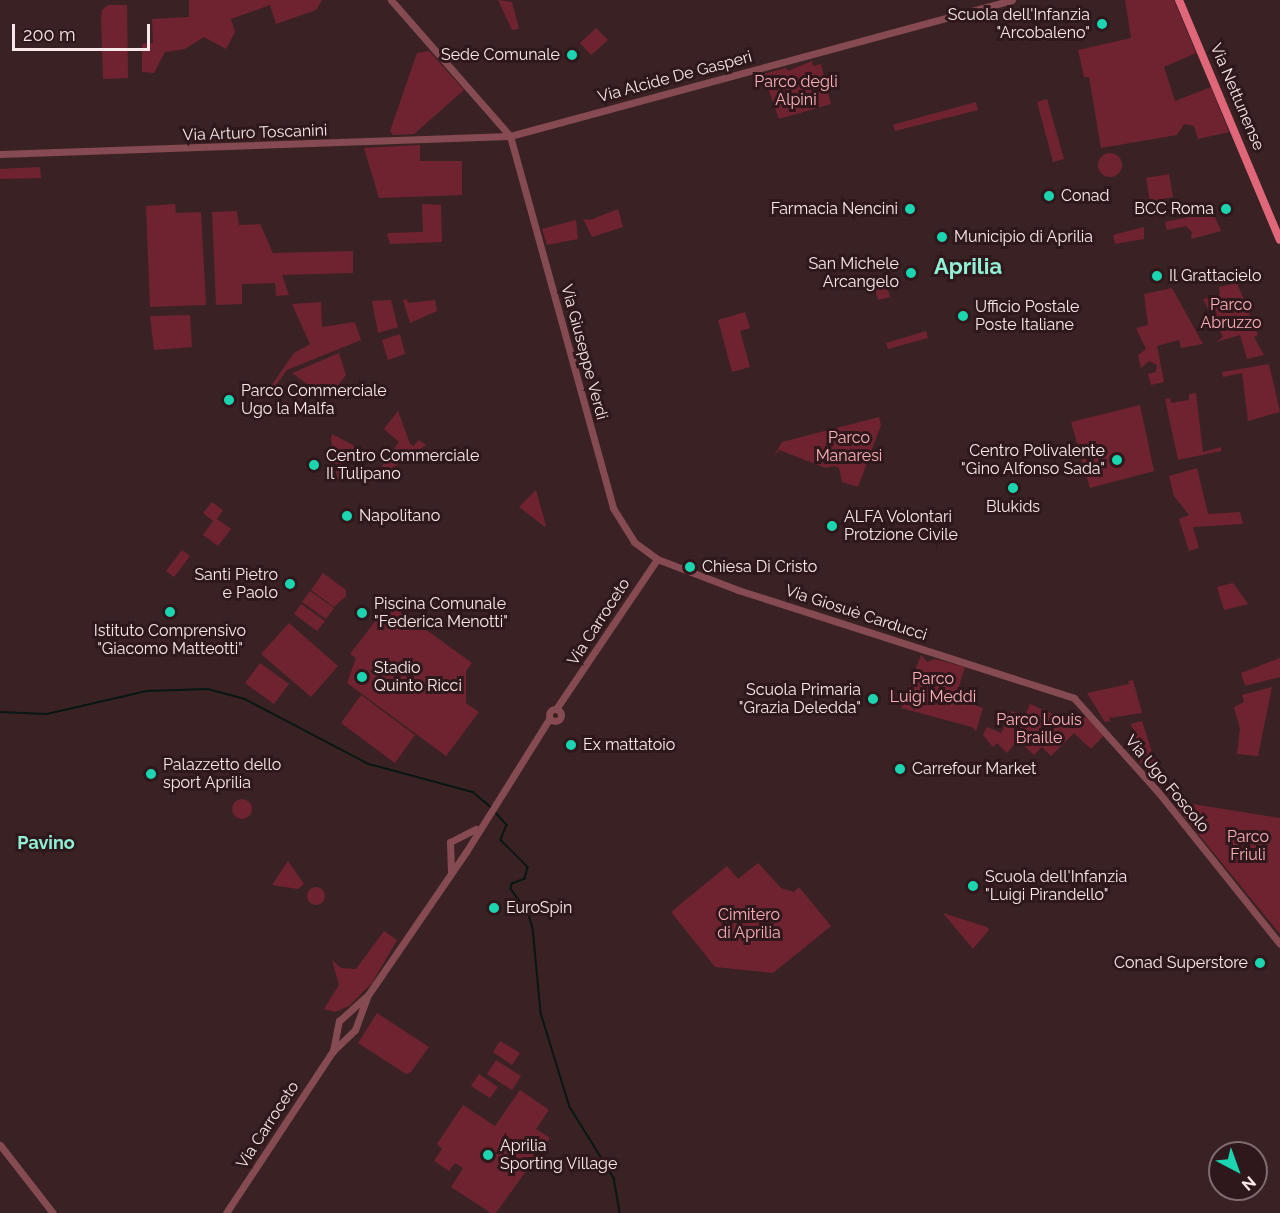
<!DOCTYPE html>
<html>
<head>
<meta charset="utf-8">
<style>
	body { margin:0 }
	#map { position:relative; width:1280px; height:1213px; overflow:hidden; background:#3a2224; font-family:Raleway,sans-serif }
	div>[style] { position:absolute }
	.green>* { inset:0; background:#6f2331 }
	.round { border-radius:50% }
	.stream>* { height:1.5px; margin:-0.75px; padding:0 0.75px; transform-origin:0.75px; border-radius:0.75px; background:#081713 }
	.tertiary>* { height:7px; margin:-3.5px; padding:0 3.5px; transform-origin:3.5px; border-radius:3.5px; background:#864b52 }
	.tertiary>.ring { margin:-3.5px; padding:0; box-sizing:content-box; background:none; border:7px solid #864b52; border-radius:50% }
	.primary>* { height:8px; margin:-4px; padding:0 4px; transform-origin:4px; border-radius:4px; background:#e06779 }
	.dots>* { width:16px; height:16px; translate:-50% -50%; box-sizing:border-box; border:3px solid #2f181b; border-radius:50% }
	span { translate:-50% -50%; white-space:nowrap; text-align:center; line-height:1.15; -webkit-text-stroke:6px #2f181b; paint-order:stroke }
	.poi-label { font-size:16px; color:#f9e8e9 }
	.right { translate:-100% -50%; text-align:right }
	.left { translate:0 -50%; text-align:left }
	.street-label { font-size:16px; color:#f9e8e9 }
	.park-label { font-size:16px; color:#fbb0b7 }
	.neighbourhood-label { font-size:18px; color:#90f1d6; font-weight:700 }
	.district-label { font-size:22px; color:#90f1d6; font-weight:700 }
	.north { position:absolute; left:1208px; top:1141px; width:60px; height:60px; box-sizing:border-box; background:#2f181b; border:2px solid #806b6d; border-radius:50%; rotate:139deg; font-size:16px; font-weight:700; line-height:24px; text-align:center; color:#f9e8e9 }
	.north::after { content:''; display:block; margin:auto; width:21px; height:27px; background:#1bd5b1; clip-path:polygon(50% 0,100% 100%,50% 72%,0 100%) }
	.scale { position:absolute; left:12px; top:24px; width:138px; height:27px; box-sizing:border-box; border:3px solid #f9e8e9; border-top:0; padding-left:8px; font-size:18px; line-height:21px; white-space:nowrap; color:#f9e8e9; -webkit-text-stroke:4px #2f181b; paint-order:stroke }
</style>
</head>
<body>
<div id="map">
	<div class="green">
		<i style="clip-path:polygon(189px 0,322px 0,316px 10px,276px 24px,270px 5px,231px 19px,235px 32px,226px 49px,204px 37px,185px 49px,165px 52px,154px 73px,142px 72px,142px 44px,153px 43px,152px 19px,189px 17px)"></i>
		<i style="clip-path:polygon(498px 0,512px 2px,519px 29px,512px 30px)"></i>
		<i style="clip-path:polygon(1125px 0,1174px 0,1196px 53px,1164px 67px,1175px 101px,1211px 87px,1229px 132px,1198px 139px,1194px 126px,1184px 124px,1177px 135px,1101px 148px,1089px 77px,1084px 77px,1078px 50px,1131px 38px)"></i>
		<i style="clip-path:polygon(108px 5px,127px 5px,128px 78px,103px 79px,101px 18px,102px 10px)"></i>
		<i style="clip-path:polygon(596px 28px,608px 40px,591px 55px,580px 43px)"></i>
		<i style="clip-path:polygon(429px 51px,464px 90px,414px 134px,393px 135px,390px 131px,417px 53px)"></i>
		<i style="clip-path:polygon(812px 61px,813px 66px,821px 64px,831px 104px,779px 119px,763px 74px,786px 68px,788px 71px)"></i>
		<i style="clip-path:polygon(1047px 99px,1064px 159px,1053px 162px,1037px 102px)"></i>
		<i style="clip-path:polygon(976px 102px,978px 110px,895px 131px,893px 125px,899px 123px)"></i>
		<i style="clip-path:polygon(420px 145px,420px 161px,462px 161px,462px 195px,379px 198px,364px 148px)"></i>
		<i class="round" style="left:1098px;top:153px;width:24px;height:24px"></i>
		<i style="clip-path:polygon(40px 167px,41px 178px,0 179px,0 169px)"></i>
		<i style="clip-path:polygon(1169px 174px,1173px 197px,1150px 201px,1146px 178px)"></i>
		<i style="clip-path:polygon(1209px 203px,1221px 231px,1191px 239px,1192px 232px,1186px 226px,1167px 230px,1165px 222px,1202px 214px,1200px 207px)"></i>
		<i style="clip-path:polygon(175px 204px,176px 213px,201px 212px,206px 305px,150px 307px,146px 206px)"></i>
		<i style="clip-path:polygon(422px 204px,441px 205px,442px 242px,390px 244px,387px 233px,423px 232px)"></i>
		<i style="clip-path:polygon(618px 209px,623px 227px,592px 237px,583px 219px,590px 220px)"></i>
		<i style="clip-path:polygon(237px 211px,239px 225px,260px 224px,273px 253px,353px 251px,353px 273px,282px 275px,289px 295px,276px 296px,275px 283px,242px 284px,242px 304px,216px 305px,212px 212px)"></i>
		<i style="clip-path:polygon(576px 220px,578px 239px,547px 245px,542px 229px)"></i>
		<i style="clip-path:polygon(1144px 227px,1144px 239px,1115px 244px,1113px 235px)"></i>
		<i style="clip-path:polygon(884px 276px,890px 297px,878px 300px,872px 279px)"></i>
		<i style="clip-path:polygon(1237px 283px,1258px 335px,1254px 337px,1264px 355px,1247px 359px,1240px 335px,1216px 342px,1223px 337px,1203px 299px,1220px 295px,1219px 287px)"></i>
		<i style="clip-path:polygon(1172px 288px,1203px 344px,1181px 348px,1179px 340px,1157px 346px,1164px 382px,1151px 385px,1148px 374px,1156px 372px,1157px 365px,1149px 361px,1141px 368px,1138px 355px,1146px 349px,1136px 328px,1148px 325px,1144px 294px)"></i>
		<i style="clip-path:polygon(406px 299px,409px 303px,435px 300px,437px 311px,410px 323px,403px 300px)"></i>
		<i style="clip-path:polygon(391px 300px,398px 327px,378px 333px,372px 301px)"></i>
		<i style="clip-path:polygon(321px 302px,322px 327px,355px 322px,361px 340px,287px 370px,274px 388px,271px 386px,294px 353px,310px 344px,292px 304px)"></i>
		<i style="clip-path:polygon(745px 312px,750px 328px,740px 331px,750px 367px,732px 372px,718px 320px)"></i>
		<i style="clip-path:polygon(190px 315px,192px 347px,154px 350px,150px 316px)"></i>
		<i style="clip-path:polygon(926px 331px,928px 338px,888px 349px,886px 343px)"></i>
		<i style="clip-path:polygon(400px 334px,405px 354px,388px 360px,382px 340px)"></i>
		<i style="clip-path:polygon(339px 353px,346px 375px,328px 399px,292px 373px)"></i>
		<i style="clip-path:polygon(1269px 364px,1280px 412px,1248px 421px,1242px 373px,1223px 377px,1222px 372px)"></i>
		<i style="clip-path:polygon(1196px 393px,1203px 452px,1221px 447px,1221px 451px,1178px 460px,1165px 399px,1170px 398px,1171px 403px,1189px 400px,1189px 394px)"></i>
		<i style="clip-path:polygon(1140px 405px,1154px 471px,1090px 488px,1071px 422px)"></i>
		<i style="clip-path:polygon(398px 411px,410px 444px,413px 446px,419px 440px,426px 445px,370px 483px,399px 442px,384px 429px)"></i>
		<i style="clip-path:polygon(879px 417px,881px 425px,858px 487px,842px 482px,839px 468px,834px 466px,826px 468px,779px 450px,772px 459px,782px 442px)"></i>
		<i style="clip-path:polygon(332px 434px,357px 447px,337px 480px,331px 439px)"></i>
		<i style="clip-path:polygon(1197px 468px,1208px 514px,1240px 512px,1243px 524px,1193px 527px,1199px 548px,1189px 551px,1179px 519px,1189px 515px,1174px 496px,1169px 476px)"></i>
		<i style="clip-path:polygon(536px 490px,546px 526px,545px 527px,519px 507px)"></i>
		<i style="clip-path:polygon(212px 502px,223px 510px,217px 519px,231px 529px,218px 546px,203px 535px,213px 521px,203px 513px)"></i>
		<i style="clip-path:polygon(182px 550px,190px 556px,174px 577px,166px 571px)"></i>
		<i style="clip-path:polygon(323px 573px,346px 590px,346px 596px,334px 607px,311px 590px)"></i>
		<i style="clip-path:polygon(1233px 583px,1248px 604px,1224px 610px,1217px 587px)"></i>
		<i style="clip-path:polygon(310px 591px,334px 608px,326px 619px,302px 602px)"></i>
		<i style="clip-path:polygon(389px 603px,472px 663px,466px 671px,466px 703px,479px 712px,446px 756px,347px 683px,356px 658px,350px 654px)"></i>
		<i style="clip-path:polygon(301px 604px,325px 621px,317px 631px,294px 614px)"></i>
		<i style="clip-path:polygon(289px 623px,338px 666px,311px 697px,261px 654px)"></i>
		<i style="clip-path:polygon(921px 655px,927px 662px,935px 659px,965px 667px,955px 698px,983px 708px,976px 731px,972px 727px,901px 708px)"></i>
		<i style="clip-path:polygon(1280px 658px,1280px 677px,1245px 686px,1241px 673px)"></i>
		<i style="clip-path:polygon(260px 663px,289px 684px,274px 704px,245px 683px)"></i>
		<i style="clip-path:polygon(1133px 680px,1142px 713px,1109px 718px,1111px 721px,1105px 722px,1087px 693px,1129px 684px,1128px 681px)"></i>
		<i style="clip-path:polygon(1272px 687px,1258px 756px,1237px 754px,1240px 729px,1234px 707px,1244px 702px,1242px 695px)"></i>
		<i style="clip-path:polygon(361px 695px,415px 735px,395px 763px,341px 723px)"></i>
		<i style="clip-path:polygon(1030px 704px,1075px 724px,1079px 715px,1089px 718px,1104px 735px,1091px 749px,1074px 733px,1051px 756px,1042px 747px,1034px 755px,1018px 740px,1007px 753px,997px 743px,993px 747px,983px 735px,987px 727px,1001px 733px,1012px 711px,1025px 716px)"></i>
		<i style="clip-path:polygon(1142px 721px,1158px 771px,1157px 784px,1132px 751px,1137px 746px,1131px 724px)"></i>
		<i class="round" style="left:232px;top:799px;width:20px;height:20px"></i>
		<i style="clip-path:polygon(1180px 802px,1280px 818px,1280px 934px,1177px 808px)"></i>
		<i style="clip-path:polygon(288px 861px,304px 884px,298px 889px,272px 885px)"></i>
		<i style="clip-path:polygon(758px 863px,781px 888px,794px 892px,799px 887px,831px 926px,773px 973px,715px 967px,671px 912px,727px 866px,738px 879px)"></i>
		<i class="round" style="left:307px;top:887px;width:18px;height:18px"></i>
		<i style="clip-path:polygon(943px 913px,987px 927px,989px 930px,973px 949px)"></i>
		<i style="clip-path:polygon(384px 931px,397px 940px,372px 983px,349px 1006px,335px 1012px,324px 1009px,339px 985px,332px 960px,341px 968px,356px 969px)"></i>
		<i style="clip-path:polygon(377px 1013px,429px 1047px,411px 1072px,406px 1074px,358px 1043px)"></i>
		<i style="clip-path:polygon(500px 1041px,520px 1053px,512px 1065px,493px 1052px)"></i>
		<i style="clip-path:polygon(496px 1060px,521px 1076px,512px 1090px,487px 1074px)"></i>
		<i style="clip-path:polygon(479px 1074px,498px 1087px,490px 1098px,471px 1086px)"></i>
		<i style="clip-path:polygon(520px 1090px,549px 1110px,536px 1129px,550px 1138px,496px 1213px,491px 1213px,451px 1187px,463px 1168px,455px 1163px,449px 1171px,434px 1161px,442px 1149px,437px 1144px,463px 1105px,495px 1126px)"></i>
	</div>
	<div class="stream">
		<i style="left:0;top:712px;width:47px;rotate:2.4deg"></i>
		<i style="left:47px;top:714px;width:103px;rotate:-13deg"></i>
		<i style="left:147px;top:691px;width:61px;rotate:-1.9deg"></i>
		<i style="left:208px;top:689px;width:38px;rotate:15deg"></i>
		<i style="left:245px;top:699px;width:140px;rotate:27.7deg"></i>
		<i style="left:369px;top:764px;width:108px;rotate:15.1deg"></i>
		<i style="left:473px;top:792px;width:23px;rotate:40deg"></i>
		<i style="left:494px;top:811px;width:19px;rotate:47deg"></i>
		<i style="left:507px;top:825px;width:16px;rotate:112deg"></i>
		<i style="left:501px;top:840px;width:38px;rotate:45deg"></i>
		<i style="left:528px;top:867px;width:12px;rotate:104deg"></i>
		<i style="left:525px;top:879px;width:14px;rotate:159deg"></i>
		<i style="left:512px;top:884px;width:5px;rotate:101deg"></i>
		<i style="left:511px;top:889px;width:29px;rotate:54deg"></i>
		<i style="left:528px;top:912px;width:17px;rotate:73deg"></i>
		<i style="left:533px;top:928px;width:85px;rotate:84.6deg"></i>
		<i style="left:541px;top:1013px;width:98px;rotate:72.9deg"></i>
		<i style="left:570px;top:1107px;width:84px;rotate:58.2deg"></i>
		<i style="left:614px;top:1178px;width:36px;rotate:80deg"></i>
	</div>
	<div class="tertiary">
		<i style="left:391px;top:0;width:181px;rotate:48.8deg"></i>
		<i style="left:510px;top:136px;width:386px;rotate:74.5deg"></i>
		<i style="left:613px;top:508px;width:40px;rotate:58deg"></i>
		<i style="left:634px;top:542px;width:29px;rotate:36deg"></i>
		<i style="left:657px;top:559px;width:87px;rotate:20.9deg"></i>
		<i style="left:738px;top:590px;width:353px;rotate:17.8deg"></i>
		<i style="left:1074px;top:698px;width:127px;rotate:48.2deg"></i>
		<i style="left:1159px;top:793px;width:193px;rotate:51.3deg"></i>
		<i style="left:0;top:154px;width:510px;rotate:-2.02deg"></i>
		<i style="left:510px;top:136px;width:520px;rotate:-15.16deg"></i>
		<i class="ring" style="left:549px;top:709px;width:5px;height:5px"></i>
		<i style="left:556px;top:709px;width:181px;rotate:-56deg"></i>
		<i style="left:451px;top:871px;width:29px;rotate:-92deg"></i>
		<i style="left:450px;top:842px;width:29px;rotate:-27deg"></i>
		<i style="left:333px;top:1051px;width:30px;rotate:-44deg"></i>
		<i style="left:355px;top:1030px;width:37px;rotate:-70deg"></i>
		<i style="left:368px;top:995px;width:173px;rotate:-55.6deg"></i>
		<i style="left:466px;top:852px;width:157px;rotate:-58deg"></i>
		<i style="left:0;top:1145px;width:86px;rotate:52.1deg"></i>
		<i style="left:226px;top:1213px;width:194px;rotate:-56.6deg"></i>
		<i style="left:333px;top:1051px;width:31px;rotate:-79deg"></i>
		<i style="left:339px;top:1021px;width:36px;rotate:-42deg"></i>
	</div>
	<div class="primary">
		<i style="left:1179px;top:0;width:260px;rotate:67.2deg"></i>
	</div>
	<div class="dots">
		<i style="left:1102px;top:24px;background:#1bd5b1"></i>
		<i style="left:572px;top:55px;background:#1bd5b1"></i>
		<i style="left:1049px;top:196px;background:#1bd5b1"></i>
		<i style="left:910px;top:209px;background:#1bd5b1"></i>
		<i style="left:1226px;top:209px;background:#1bd5b1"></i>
		<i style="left:942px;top:237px;background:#1bd5b1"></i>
		<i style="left:911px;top:273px;background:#1bd5b1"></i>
		<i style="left:1157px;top:276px;background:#1bd5b1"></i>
		<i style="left:963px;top:316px;background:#1bd5b1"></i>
		<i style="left:229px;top:400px;background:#1bd5b1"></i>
		<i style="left:1117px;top:460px;background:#1bd5b1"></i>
		<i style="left:314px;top:465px;background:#1bd5b1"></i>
		<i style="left:1013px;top:488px;background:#1bd5b1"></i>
		<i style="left:347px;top:516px;background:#1bd5b1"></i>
		<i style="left:832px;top:526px;background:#1bd5b1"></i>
		<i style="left:690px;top:567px;background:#1bd5b1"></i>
		<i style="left:290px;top:584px;background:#1bd5b1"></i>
		<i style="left:170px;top:612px;background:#1bd5b1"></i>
		<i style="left:362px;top:613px;background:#1bd5b1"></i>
		<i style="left:362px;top:677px;background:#1bd5b1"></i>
		<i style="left:873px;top:699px;background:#1bd5b1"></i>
		<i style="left:571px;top:745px;background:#1bd5b1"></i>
		<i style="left:900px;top:769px;background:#1bd5b1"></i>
		<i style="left:151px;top:774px;background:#1bd5b1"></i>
		<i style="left:973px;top:886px;background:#1bd5b1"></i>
		<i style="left:494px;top:908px;background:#1bd5b1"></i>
		<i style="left:1260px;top:963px;background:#1bd5b1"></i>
		<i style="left:488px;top:1155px;background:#1bd5b1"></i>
	</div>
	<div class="poi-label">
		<span class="right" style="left:1090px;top:24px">Scuola dell'Infanzia<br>"Arcobaleno"</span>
		<span class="right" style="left:560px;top:55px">Sede Comunale</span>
		<span class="left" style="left:1061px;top:196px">Conad</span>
		<span class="right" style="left:898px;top:209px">Farmacia Nencini</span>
		<span class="right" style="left:1214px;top:209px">BCC Roma</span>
		<span class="left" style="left:954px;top:237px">Municipio di Aprilia</span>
		<span class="right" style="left:899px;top:273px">San Michele<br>Arcangelo</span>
		<span class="left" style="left:1169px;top:276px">Il Grattacielo</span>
		<span class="left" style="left:975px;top:316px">Ufficio Postale<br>Poste Italiane</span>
		<span class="left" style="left:241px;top:400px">Parco Commerciale<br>Ugo la Malfa</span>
		<span class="right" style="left:1105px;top:460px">Centro Polivalente<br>"Gino Alfonso Sada"</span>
		<span class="left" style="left:326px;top:465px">Centro Commerciale<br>Il Tulipano</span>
		<span style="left:1013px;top:507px">Blukids</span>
		<span class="left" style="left:359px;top:516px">Napolitano</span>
		<span class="left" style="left:844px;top:526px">ALFA Volontari<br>Protzione Civile</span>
		<span class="left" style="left:702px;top:567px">Chiesa Di Cristo</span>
		<span class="right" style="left:278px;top:584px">Santi Pietro<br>e Paolo</span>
		<span class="left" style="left:374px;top:613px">Piscina Comunale<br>"Federica Menotti"</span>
		<span style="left:170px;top:640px">Istituto Comprensivo<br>"Giacomo Matteotti"</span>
		<span class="left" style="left:374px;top:677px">Stadio<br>Quinto Ricci</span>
		<span class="right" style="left:861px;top:699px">Scuola Primaria<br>"Grazia Deledda"</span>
		<span class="left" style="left:583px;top:745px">Ex mattatoio</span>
		<span class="left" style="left:163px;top:774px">Palazzetto dello<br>sport Aprilia</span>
		<span class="left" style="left:912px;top:769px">Carrefour Market</span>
		<span class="left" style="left:985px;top:886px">Scuola dell'Infanzia<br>"Luigi Pirandello"</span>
		<span class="left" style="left:506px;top:908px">EuroSpin</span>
		<span class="right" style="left:1248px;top:963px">Conad Superstore</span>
		<span class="left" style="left:500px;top:1155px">Aprilia<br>Sporting Village</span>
	</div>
	<div class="street-label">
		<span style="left:675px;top:77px;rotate:-15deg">Via Alcide De Gasperi</span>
		<span style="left:1237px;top:97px;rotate:67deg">Via Nettunense</span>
		<span style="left:255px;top:133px;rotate:-2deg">Via Arturo Toscanini</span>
		<span style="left:584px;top:352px;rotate:75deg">Via Giuseppe Verdi</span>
		<span style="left:856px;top:613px;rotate:18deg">Via Giosuè Carducci</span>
		<span style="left:599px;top:622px;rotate:-57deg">Via Carroceto</span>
		<span style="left:1167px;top:784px;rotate:50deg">Via Ugo Foscolo</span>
		<span style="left:268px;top:1125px;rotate:-57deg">Via Carroceto</span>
	</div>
	<div class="park-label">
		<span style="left:796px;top:91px">Parco degli<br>Alpini</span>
		<span style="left:1231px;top:314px">Parco<br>Abruzzo</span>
		<span style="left:849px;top:447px">Parco<br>Manaresi</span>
		<span style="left:933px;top:688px">Parco<br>Luigi Meddi</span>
		<span style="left:1039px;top:729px">Parco Louis<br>Braille</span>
		<span style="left:1248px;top:846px">Parco<br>Friuli</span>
		<span style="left:749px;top:924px">Cimitero<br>di Aprilia</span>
	</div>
	<div class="neighbourhood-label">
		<span style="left:46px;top:843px">Pavino</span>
	</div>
	<div class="district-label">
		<span style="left:968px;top:267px">Aprilia</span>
	</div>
	<div class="north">N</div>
	<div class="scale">200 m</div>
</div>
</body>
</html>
